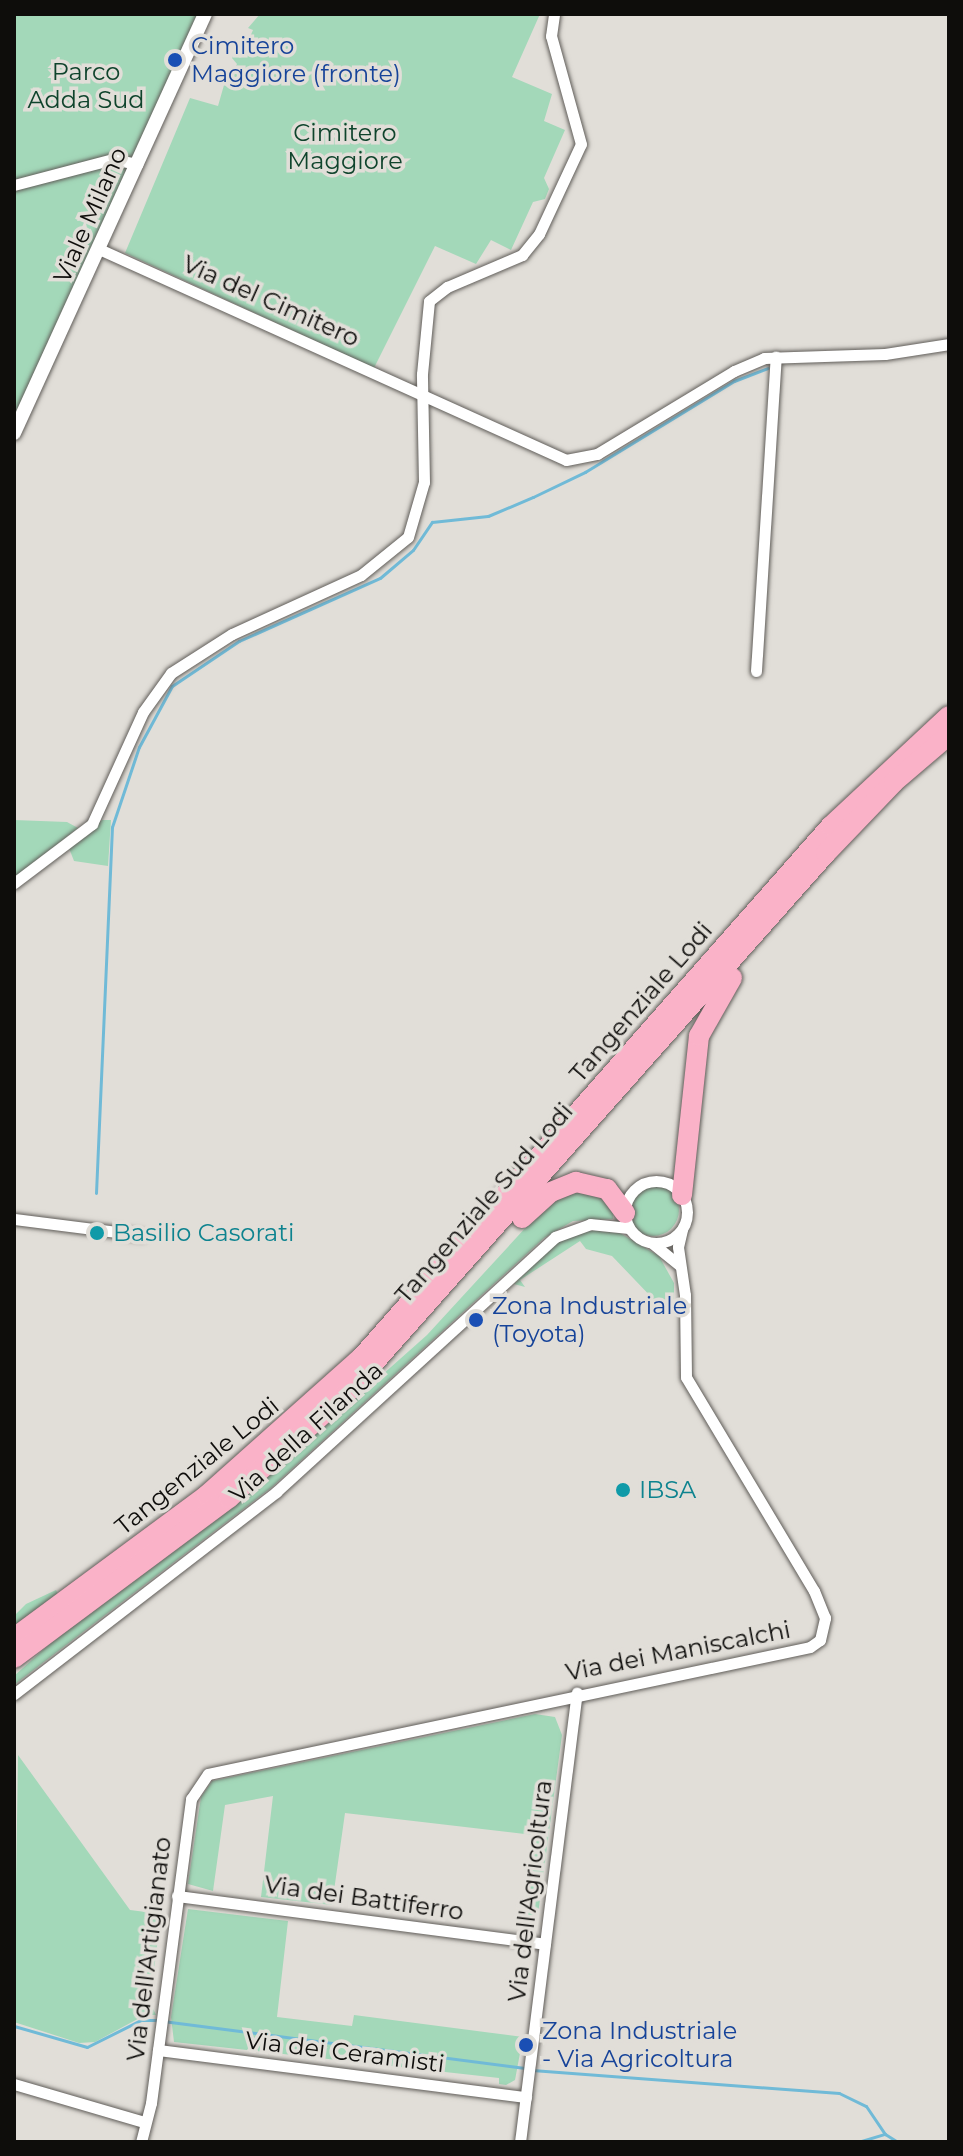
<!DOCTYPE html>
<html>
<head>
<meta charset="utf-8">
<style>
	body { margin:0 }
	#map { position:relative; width:963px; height:2156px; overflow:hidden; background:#e1ded8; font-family:Montserrat,sans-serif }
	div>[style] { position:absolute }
	.green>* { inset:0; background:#a3d8b9 }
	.round { border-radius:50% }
	.stream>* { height:3px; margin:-1.5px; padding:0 1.5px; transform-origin:1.5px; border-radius:1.5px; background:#70bad7 }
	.roads { filter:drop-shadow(0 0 2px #605d59) drop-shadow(0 0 2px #605d59) }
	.minor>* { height:11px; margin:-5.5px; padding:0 5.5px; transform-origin:5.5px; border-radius:5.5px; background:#fff }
	.minor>.ring { margin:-5.5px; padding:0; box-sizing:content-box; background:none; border:11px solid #fff; border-radius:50% }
	.tertiary>* { height:14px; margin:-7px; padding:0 7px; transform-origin:7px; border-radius:7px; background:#fff }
	.trunk>* { height:20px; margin:-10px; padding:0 10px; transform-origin:10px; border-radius:10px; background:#fab2c8 }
	.dots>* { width:22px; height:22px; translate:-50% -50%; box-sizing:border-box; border:4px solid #e1ded8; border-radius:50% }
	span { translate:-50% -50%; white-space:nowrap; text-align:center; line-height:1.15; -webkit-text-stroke:7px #e1ded8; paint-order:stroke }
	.transit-label { font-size:24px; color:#164399 }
	.left { translate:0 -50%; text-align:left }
	.park-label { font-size:24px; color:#0f442c }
	.street-label { font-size:24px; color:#0e0d0b }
	.culture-label { font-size:24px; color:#0d838f }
	.frame { position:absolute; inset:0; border:16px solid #0e0d0b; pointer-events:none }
</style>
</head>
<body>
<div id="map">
	<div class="green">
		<i style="clip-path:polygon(14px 14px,198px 14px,14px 419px)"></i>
		<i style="clip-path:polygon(260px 14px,540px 14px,512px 77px,552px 94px,544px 121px,565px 130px,544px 178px,549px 189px,545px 199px,533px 202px,511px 250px,491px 240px,476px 264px,435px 246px,374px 368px,125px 253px,190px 98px,218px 106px,226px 78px,230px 79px,237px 64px,232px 58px,237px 46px,246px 46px,253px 30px,248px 28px)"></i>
		<i style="clip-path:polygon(14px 820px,67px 822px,78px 828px,14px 878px)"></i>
		<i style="clip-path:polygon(102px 820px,111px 820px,108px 866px,74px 861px,69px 848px)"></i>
		<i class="round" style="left:627px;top:1184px;width:52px;height:52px"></i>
		<i style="clip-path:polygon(588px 1188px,613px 1205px,613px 1219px,573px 1221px,544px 1238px,272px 1487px,14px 1685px,14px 1676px,62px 1633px,265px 1479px,427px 1335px,551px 1200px)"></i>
		<i style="clip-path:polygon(589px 1230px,620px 1233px,659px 1256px,674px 1283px,674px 1299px,657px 1303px,612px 1256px,586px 1249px,580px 1241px,520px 1280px,525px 1287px,514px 1284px,560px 1240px)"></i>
		<i style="clip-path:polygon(56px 1590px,58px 1594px,14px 1626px,14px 1616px,26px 1604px)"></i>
		<i style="clip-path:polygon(535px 1714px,555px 1717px,562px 1735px,536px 1929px,522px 1930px,533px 1835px,345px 1813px,332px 1905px,261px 1897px,273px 1796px,225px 1805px,213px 1891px,188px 1884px,201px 1797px,212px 1781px)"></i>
		<i style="clip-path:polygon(18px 1755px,130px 1910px,161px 1914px,150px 2002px,156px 2015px,145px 2015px,95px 2042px,79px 2043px,14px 2022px)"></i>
		<i style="clip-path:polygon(188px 1909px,288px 1921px,277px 2017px,352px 2026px,354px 2015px,523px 2037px,515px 2080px,506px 2085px,499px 2084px,499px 2078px,174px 2042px,171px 2017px)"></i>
	</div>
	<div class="stream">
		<i style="left:96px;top:1193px;width:366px;rotate:-87.5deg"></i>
		<i style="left:112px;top:827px;width:84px;rotate:-71.4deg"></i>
		<i style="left:139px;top:747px;width:69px;rotate:-61.6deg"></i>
		<i style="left:172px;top:686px;width:81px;rotate:-33.9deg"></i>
		<i style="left:239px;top:641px;width:154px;rotate:-24.1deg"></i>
		<i style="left:380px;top:578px;width:43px;rotate:-40.3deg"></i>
		<i style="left:413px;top:550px;width:34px;rotate:-56deg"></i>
		<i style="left:432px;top:522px;width:56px;rotate:-6.1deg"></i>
		<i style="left:488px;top:516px;width:49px;rotate:-22.9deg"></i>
		<i style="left:533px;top:497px;width:58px;rotate:-25.7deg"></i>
		<i style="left:585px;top:472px;width:175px;rotate:-31.4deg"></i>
		<i style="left:734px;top:381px;width:36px;rotate:-21deg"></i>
		<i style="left:14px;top:2026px;width:76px;rotate:16deg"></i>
		<i style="left:87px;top:2047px;width:60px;rotate:-26.6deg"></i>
		<i style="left:141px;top:2020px;width:14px"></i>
		<i style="left:155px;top:2020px;width:373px;rotate:7.4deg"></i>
		<i style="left:532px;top:2070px;width:308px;rotate:4.3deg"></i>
		<i style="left:839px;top:2093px;width:30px;rotate:26deg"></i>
		<i style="left:866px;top:2106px;width:34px;rotate:56deg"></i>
		<i style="left:858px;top:2142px;width:28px;rotate:-17deg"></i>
		<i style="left:885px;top:2134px;width:15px;rotate:32deg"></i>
	</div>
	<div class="roads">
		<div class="minor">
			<i style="left:14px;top:185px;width:102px;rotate:-14.7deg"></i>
			<i style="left:113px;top:159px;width:25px;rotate:12deg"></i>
			<i style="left:99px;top:249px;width:512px;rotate:24.31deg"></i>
			<i style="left:566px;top:460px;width:32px;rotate:-11deg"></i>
			<i style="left:597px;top:454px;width:160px;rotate:-31.2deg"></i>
			<i style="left:734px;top:371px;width:33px;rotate:-23deg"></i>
			<i style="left:764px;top:358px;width:121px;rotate:-1.9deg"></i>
			<i style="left:885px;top:354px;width:65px;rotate:-8.9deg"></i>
			<i style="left:756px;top:671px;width:315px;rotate:-86.4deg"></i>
			<i style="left:14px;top:883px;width:98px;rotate:-37.1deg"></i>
			<i style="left:92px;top:824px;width:123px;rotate:-65.5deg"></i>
			<i style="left:143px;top:712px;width:48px;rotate:-54.3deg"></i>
			<i style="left:171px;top:673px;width:72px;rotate:-32.6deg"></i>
			<i style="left:232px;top:634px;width:142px;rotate:-24.6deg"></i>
			<i style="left:361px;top:575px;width:60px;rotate:-39deg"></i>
			<i style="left:408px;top:537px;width:57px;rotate:-73.8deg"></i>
			<i style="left:424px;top:482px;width:108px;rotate:-91.1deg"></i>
			<i style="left:422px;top:374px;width:73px;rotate:-84.5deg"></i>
			<i style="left:429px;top:301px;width:23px;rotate:-38deg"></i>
			<i style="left:447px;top:287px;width:82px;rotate:-23.1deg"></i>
			<i style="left:522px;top:255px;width:27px;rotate:-51deg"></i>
			<i style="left:539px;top:234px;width:99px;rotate:-65deg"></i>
			<i style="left:581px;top:144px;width:112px;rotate:-105.5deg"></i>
			<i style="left:551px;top:36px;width:22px;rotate:-82deg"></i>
			<i class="ring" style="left:625px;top:1181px;width:51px;height:51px"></i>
			<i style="left:14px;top:1219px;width:128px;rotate:7.2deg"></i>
			<i style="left:652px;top:1243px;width:35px;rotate:39deg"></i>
			<i style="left:14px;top:1694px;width:331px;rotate:-37.6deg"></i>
			<i style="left:276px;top:1492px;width:378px;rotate:-42.4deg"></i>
			<i style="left:555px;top:1237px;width:37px;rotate:-20deg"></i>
			<i style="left:590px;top:1224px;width:39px;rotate:6deg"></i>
			<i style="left:177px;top:1896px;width:371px;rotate:7.4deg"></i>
			<i style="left:158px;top:2050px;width:371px;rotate:7.3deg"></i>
			<i style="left:14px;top:2084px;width:135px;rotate:16.3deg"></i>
			<i style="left:141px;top:2142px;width:40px;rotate:-75.6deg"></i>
			<i style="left:151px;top:2103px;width:307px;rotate:-82.5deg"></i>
			<i style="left:191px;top:1799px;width:30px;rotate:-56deg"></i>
			<i style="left:208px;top:1774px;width:615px;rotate:-11.91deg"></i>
			<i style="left:810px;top:1647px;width:12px;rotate:-35deg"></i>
			<i style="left:820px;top:1640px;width:23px;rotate:-77deg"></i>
			<i style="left:825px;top:1618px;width:29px;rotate:-112deg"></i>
			<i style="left:814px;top:1591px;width:249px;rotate:-120.9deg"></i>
			<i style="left:686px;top:1377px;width:82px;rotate:-90.7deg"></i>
			<i style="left:685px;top:1295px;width:49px;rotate:-98.3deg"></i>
			<i style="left:678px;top:1247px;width:18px;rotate:-77deg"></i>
			<i style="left:520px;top:2142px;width:453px;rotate:-82.8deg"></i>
		</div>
		<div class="tertiary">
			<i style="left:14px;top:433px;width:460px;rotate:-65.5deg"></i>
		</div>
		<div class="trunk">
			<i style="left:682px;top:1195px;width:160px;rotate:-83.9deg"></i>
			<i style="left:699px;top:1036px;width:67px;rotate:-60.4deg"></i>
			<i style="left:522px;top:1218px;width:39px;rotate:-42deg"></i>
			<i style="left:551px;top:1192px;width:27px;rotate:-22deg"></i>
			<i style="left:576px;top:1182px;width:32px;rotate:13deg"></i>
			<i style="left:607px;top:1189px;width:30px;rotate:53deg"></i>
			<i style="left:14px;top:1638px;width:240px;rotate:-36.5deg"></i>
			<i style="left:207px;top:1495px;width:208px;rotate:-41.7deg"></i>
			<i style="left:362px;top:1357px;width:708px;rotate:-48.55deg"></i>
			<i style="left:831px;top:826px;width:161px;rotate:-43deg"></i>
			<i style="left:14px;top:1658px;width:268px;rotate:-36.7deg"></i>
			<i style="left:229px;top:1498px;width:158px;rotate:-41.7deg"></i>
			<i style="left:347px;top:1393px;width:722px;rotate:-48.43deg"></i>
			<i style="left:826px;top:853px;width:98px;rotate:-46.2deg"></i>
			<i style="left:894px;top:782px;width:72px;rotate:-40.5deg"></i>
		</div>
	</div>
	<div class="dots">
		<i style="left:175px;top:60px;background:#1a4fb4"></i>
		<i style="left:97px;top:1233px;background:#0f9aa8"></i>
		<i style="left:476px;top:1320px;background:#1a4fb4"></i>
		<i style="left:623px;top:1490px;background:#0f9aa8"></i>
		<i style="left:526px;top:2045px;background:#1a4fb4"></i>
	</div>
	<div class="transit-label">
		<span class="left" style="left:191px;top:60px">Cimitero<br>Maggiore (fronte)</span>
		<span class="left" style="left:492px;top:1320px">Zona Industriale<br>(Toyota)</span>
		<span class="left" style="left:542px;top:2045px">Zona Industriale<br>- Via Agricoltura</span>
	</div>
	<div class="park-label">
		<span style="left:86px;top:86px">Parco<br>Adda Sud</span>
		<span style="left:345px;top:147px">Cimitero<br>Maggiore</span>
	</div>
	<div class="street-label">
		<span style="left:90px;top:215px;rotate:-66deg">Viale Milano</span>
		<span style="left:271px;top:301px;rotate:24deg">Via del Cimitero</span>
		<span style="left:641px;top:1002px;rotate:-49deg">Tangenziale Lodi</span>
		<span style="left:484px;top:1203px;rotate:-49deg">Tangenziale Sud Lodi</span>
		<span style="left:306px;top:1432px;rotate:-42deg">Via della Filanda</span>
		<span style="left:197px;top:1466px;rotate:-39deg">Tangenziale Lodi</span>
		<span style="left:678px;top:1651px;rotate:-11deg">Via dei Maniscalchi</span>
		<span style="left:530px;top:1891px;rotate:-83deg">Via dell'Agricoltura</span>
		<span style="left:364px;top:1898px;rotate:8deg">Via dei Battiferro</span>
		<span style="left:149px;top:1949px;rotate:-83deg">Via dell'Artigianato</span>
		<span style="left:345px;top:2052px;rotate:7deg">Via dei Ceramisti</span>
	</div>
	<div class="culture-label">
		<span class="left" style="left:113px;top:1233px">Basilio Casorati</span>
		<span class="left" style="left:639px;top:1490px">IBSA</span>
	</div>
	<div class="frame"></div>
</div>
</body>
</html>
